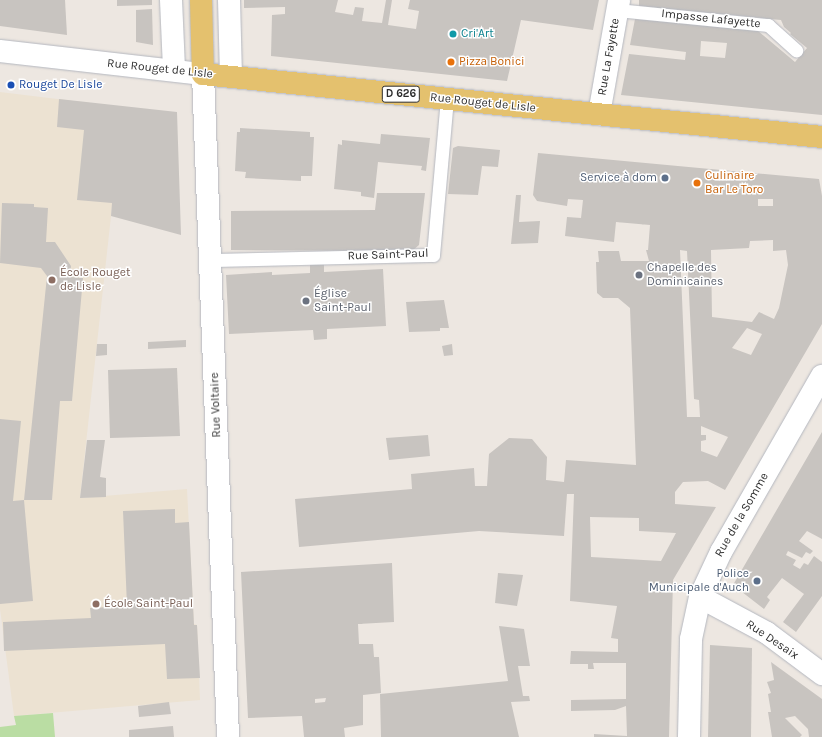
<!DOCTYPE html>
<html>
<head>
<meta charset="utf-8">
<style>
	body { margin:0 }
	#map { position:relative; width:822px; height:737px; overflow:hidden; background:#ede7e1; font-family:Karla,sans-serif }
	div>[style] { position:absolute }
	.education>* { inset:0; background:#ece2d2 }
	.green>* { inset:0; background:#badda3 }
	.building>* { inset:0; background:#c8c4c0 }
	.roads { filter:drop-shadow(0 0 1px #b4b7bf) drop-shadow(0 0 1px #b4b7bf) }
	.service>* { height:13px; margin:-6.5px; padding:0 6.5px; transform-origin:6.5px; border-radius:6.5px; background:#fff }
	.minor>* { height:22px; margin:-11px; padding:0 11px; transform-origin:11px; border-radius:11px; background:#fff }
	.tertiary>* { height:22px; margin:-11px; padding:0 11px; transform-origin:11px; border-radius:11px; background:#fff }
	.secondary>* { height:22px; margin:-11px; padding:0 11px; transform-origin:11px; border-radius:11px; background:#fff }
	.primary>* { height:22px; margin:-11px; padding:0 11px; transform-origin:11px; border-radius:11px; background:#e4c16e }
	.dots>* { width:11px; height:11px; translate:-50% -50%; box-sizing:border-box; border:2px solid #fff; border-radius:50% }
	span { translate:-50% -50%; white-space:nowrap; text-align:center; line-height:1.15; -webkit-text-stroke:3px #fff; paint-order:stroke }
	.shield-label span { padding:1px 3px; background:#fff; border:1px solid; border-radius:3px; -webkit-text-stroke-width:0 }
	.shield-label { font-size:11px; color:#2d2d2d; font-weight:700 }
	.street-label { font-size:12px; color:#2d2d2d }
	.culture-label { font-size:12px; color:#0d838f }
	.left { translate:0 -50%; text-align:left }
	.food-label { font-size:12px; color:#c56008 }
	.transit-label { font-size:12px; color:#164399 }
	.service-label { font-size:12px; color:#4e5e75 }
	.right { translate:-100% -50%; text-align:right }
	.worship-label { font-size:12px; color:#5b616d }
	.education-label { font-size:12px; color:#785e54 }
</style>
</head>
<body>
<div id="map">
	<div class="education">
		<i style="clip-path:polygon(0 92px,123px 107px,80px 498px,187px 489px,194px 624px,197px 625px,200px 700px,14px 716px,0 609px)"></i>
	</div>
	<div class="green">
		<i style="clip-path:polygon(53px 713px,55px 737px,0 737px,0 727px,16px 725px,14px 716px)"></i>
	</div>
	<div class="building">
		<i style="clip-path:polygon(0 0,65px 0,67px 35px,0 26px)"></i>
		<i style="clip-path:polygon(117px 0,152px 0,152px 5px,117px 6px)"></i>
		<i style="clip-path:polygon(244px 0,338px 0,335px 12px,353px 15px,355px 7px,364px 8px,362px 21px,382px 23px,386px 0,392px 0,388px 25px,416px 29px,419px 11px,408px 9px,410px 0,599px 0,593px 30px,521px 20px,507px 81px,271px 56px,272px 15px,285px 14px,285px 7px,244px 8px)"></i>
		<i style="clip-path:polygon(evenodd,639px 0,822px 0,822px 115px,621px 95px,629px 54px,685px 60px,686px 52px,630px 45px,635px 19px,758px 31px,795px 62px,807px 48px,790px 34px,791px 33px,784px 27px,781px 20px,639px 6px,639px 0,701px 41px,727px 43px,725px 58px,700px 56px,701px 41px)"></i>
		<i style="clip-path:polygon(152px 9px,153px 45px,136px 42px,136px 10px)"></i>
		<i style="clip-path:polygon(59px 99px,177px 112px,181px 235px,111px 216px,112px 203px,77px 200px,84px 130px,57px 127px)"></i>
		<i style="clip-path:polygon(240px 128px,310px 132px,310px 137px,314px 137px,312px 176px,301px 176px,301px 181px,245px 178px,246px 172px,235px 171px,237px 132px,240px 132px)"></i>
		<i style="clip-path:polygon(381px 134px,430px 138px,426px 171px,421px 170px,422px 166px,378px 162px,374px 198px,361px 196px,361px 192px,334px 189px,338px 144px,342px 145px,342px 140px,380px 144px)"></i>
		<i style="clip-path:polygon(458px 146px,500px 150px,498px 167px,482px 166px,478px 195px,448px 194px,453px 148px)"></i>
		<i style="clip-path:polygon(evenodd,538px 153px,819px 179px,822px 196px,822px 324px,725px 490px,708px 481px,683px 482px,675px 492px,675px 504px,716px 507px,673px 580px,669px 737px,594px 737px,594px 734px,627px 736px,626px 706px,615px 710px,571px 711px,571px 700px,626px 699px,626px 663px,593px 663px,594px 669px,588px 669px,588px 664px,570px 664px,571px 651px,618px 652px,618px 639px,611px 638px,617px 606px,570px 601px,574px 494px,567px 494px,564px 536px,479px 531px,299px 547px,295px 499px,412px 489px,411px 474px,474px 468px,475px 486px,487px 486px,489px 454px,509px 438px,532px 439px,547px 457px,546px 480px,564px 482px,566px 460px,636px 465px,630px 308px,618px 298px,603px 298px,597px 293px,596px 262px,599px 262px,598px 251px,619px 251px,621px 261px,649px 261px,646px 250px,648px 250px,650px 225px,616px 222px,614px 242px,565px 236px,567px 217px,581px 218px,583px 200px,568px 199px,567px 206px,537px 201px,533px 195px,538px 153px,758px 199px,773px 199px,773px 206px,758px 206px,758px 199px,538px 153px,773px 240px,773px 251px,786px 250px,788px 265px,779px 308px,774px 319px,759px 312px,752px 322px,712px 317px,711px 250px,749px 248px,750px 241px,773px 240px,538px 153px,680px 250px,687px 251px,694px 399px,699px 400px,700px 417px,687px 417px,680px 250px,538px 153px,747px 328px,762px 334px,751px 355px,732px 348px,747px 328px,538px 153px,701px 426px,728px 437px,717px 457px,701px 451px,701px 441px,706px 440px,706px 435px,701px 435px,701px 426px,538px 153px,590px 517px,639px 518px,639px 531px,676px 533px,661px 561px,591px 557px,590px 517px)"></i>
		<i style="clip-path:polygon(377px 193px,425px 193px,419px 245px,412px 251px,231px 250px,231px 211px,375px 210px)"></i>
		<i style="clip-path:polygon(516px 195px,521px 195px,519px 222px,540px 221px,538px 243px,511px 244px)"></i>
		<i style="clip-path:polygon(2px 203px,34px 204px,34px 207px,48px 208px,46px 242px,55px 242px,71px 266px,70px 277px,83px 278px,72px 401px,60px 401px,52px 500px,24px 500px,33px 601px,0 604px,0 419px,21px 421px,13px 501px,24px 500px,47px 276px,41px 268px,0 263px)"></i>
		<i style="clip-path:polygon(310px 262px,324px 262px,324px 272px,383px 269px,386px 326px,327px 329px,327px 339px,314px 340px,313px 330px,229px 334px,226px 275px,272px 272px,272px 275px,310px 273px)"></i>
		<i style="clip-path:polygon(444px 300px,449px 328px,440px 328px,440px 331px,409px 332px,406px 302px)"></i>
		<i style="clip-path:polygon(186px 340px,186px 347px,148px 349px,148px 342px)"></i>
		<i style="clip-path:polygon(97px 344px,107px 344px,107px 355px,96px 356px)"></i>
		<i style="clip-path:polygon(452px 344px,453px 355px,444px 356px,442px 346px)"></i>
		<i style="clip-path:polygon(177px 368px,180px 436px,110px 438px,108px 370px)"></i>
		<i style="clip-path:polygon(822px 432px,822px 539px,807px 531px,799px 541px,813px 551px,810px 554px,806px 552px,802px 558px,788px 551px,786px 555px,796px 560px,793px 565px,800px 569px,804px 563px,808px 565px,814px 556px,822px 562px,822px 596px,796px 632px,783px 622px,804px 594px,782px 578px,767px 597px,770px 600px,764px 609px,733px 585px)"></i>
		<i style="clip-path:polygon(428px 435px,430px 456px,389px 460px,386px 438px)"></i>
		<i style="clip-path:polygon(87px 440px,105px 440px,100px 477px,106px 478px,106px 497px,80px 498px)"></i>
		<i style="clip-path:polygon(175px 509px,175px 523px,189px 522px,194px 625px,197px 625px,200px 678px,167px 679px,165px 644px,4px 651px,3px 622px,91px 618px,90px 608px,127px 606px,123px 511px)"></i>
		<i style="clip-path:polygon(evenodd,392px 563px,394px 622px,358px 624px,359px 644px,373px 644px,374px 657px,379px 657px,381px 693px,363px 695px,363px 725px,344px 728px,345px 737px,304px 737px,302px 716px,248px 718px,241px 572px,392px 563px,326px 698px,325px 702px,315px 703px,315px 699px,326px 698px)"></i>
		<i style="clip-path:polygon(498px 573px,523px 575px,517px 606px,495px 603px)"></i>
		<i style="clip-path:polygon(499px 626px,524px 629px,530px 666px,518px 666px,523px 696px,529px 696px,530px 701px,511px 702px,519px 737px,381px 737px,380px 694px,508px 681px)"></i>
		<i style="clip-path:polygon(710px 645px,752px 648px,751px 737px,708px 737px)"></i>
		<i style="clip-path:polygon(771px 662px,822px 699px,822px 737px,809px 737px,808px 729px,795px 716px,785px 718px,802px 735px,800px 737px,772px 737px,768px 712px,771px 712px,768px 694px,771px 693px,767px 682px,774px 680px)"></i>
		<i style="clip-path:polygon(169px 702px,171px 714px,139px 717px,138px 706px)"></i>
		<i style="clip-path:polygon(173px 726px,174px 737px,129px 737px,129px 730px)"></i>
	</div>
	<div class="roads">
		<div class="service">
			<i style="left:617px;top:10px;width:152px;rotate:5.7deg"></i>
			<i style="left:768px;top:25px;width:38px;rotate:42deg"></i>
			<i style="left:210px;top:260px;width:223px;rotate:-1.3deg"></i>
			<i style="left:433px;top:255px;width:157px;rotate:-84.9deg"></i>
		</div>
		<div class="minor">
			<i style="left:171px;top:0;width:70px;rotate:87.5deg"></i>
			<i style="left:229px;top:0;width:76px;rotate:88.5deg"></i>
			<i style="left:599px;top:114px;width:116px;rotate:-80deg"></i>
			<i style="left:700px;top:597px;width:76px;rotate:28.2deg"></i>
			<i style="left:767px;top:633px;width:69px;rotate:36.7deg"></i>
			<i style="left:689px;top:737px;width:98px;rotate:-88.8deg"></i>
			<i style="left:691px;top:639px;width:43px;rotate:-77.9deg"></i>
			<i style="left:700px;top:597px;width:50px;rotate:-65deg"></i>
			<i style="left:721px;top:552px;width:203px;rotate:-60.2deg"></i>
		</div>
		<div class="tertiary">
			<i style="left:203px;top:74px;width:663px;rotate:87.84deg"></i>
		</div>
		<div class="secondary">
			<i style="left:0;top:51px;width:204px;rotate:6.5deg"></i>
		</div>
		<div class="primary">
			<i style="left:201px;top:0;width:74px;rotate:88.5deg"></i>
			<i style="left:203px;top:74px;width:622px;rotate:5.81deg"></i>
		</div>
	</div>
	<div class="dots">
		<i style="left:453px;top:34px;background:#0f9aa8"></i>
		<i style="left:451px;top:62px;background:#e8710a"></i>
		<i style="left:11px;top:85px;background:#1a4fb4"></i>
		<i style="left:665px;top:178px;background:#5c6f8a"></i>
		<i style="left:697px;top:183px;background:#e8710a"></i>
		<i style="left:639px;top:275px;background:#6b7280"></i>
		<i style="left:52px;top:280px;background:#8d6e63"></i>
		<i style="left:306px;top:301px;background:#6b7280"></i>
		<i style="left:757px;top:581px;background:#5c6f8a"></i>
		<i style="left:96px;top:604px;background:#8d6e63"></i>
	</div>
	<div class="shield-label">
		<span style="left:401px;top:94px">D 626</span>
	</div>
	<div class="street-label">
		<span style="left:711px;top:19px;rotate:6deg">Impasse Lafayette</span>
		<span style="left:609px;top:57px;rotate:-80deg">Rue La Fayette</span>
		<span style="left:160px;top:69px;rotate:6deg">Rue Rouget de Lisle</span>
		<span style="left:483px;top:103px;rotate:6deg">Rue Rouget de Lisle</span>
		<span style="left:388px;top:255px;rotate:-2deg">Rue Saint-Paul</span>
		<span style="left:216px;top:405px;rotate:-92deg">Rue Voltaire</span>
		<span style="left:742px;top:515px;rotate:-60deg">Rue de la Somme</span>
		<span style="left:772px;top:640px;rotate:34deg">Rue Desaix</span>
	</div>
	<div class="culture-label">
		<span class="left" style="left:461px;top:34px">Cri'Art</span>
	</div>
	<div class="food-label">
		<span class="left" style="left:459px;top:62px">Pizza Bonici</span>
		<span class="left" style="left:705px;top:183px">Culinaire<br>Bar Le Toro</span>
	</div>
	<div class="transit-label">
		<span class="left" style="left:19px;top:85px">Rouget De Lisle</span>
	</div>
	<div class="service-label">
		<span class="right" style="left:657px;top:178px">Service à dom</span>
		<span class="right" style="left:749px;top:581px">Police<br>Municipale d'Auch</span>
	</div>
	<div class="worship-label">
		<span class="left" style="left:647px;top:275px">Chapelle des<br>Dominicaines</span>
		<span class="left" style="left:314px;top:301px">Église<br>Saint-Paul</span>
	</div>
	<div class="education-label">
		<span class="left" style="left:60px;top:280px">École Rouget<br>de Lisle</span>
		<span class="left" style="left:104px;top:604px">École Saint-Paul</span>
	</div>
</div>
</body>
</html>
